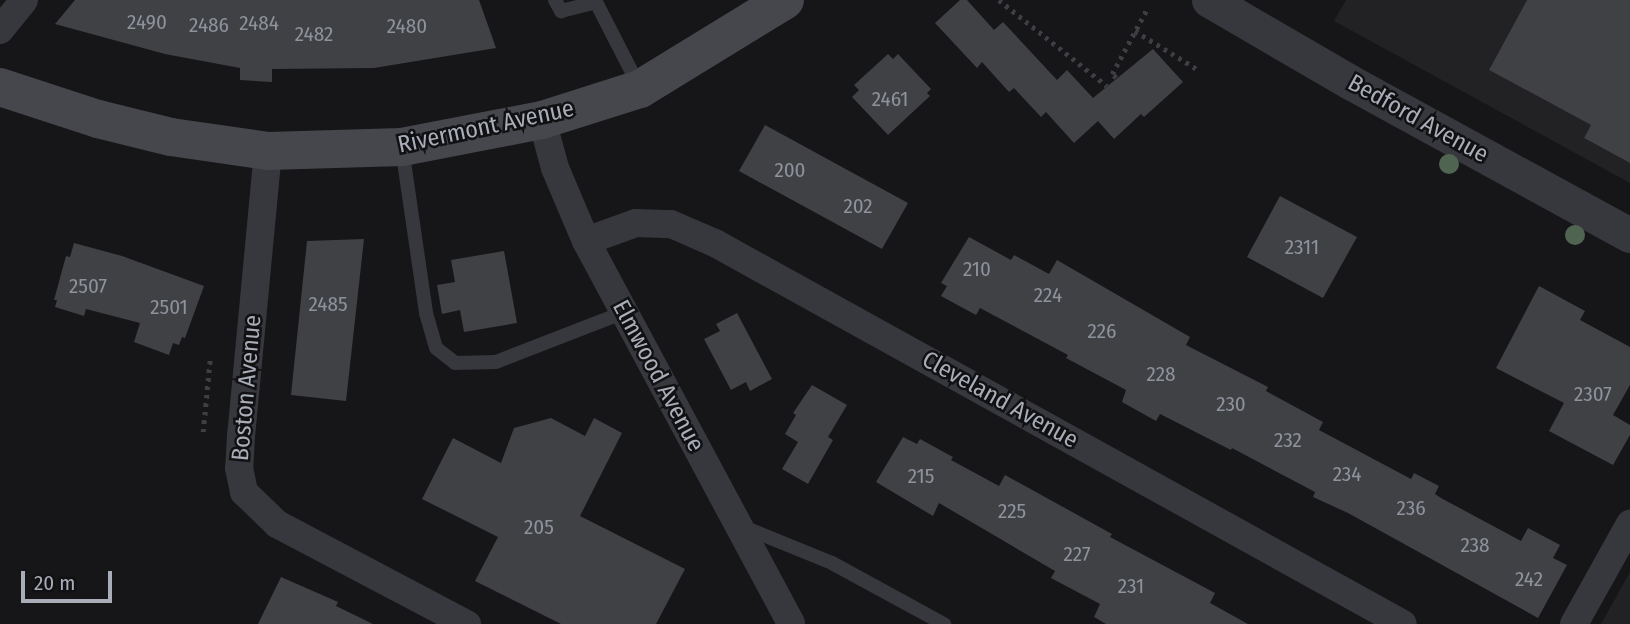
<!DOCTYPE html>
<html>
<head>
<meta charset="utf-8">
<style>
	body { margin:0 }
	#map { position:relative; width:1630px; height:624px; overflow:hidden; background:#161618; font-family:"Fira Sans Condensed",sans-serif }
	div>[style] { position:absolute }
	.built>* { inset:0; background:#222225 }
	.building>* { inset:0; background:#404145 }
	.path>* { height:4.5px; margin-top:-2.25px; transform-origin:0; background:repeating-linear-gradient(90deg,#3d3f44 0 3.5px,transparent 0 8.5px) }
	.service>* { height:14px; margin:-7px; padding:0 7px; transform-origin:7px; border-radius:7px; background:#37383d }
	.minor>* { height:28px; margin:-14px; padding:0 14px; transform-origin:14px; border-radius:14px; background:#37383d }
	.tertiary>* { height:35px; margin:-17.5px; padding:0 17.5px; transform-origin:17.5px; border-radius:17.5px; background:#37383d }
	.secondary>* { height:38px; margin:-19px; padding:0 19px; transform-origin:19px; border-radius:19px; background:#45474d }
	.trees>* { width:20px; height:20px; margin:-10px; border-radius:50%; background:#506452 }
	span { translate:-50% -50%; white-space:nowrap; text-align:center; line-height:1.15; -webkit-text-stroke:5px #111113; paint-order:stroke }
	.number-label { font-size:21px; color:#8e929b }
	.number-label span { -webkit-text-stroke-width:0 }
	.street-label { font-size:24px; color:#a8adb8 }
	.scale { position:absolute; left:21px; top:571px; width:91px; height:32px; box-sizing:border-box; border:4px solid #a8adb8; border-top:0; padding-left:9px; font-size:21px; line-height:24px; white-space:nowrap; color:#a8adb8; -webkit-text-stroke:5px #111113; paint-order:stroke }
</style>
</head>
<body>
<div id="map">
	<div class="built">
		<i style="clip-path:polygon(1346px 0,1527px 0,1489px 70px,1591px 125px,1584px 138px,1630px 163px,1630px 183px,1334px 21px)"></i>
		<i style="clip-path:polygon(1630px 572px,1630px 624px,1601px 624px)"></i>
	</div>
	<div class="building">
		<i style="clip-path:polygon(75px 0,479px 0,496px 48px,374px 68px,272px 69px,272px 82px,240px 80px,240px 68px,165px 54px,55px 24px)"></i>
		<i style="clip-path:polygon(960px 0,967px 0,994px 30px,1003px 22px,1057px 80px,1067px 70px,1093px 98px,1153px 49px,1183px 82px,1144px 117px,1141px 114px,1114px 139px,1098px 121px,1074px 143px,1046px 112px,1041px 117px,1014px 88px,1009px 92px,982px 62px,977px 68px,935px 23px)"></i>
		<i style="clip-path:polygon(1527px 0,1630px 0,1630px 163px,1584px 138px,1591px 125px,1489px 70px)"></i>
		<i style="clip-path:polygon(888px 54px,893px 59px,898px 54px,931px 89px,927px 93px,930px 96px,888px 135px,852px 97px,859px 90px,854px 85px)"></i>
		<i style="clip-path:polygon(765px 125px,908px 203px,882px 249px,739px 171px)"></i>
		<i style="clip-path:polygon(1280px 196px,1357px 237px,1323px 298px,1247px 257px)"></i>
		<i style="clip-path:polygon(969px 237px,1011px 260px,1014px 255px,1049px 274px,1057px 260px,1190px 337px,1186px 345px,1268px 387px,1266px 391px,1323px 422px,1319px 430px,1411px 479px,1414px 473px,1439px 486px,1435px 494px,1441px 498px,1521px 541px,1528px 528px,1560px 545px,1553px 558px,1567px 565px,1538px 618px,1348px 513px,1313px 497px,1315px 492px,1232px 448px,1231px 450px,1160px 414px,1156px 421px,1122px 402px,1126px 390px,1066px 358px,1068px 355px,980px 308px,976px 315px,941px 296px,947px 286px,941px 283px)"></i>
		<i style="clip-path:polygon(364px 239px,346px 401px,291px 395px,307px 241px)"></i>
		<i style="clip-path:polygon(74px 243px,122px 256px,204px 286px,185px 338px,182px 337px,179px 345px,173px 343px,169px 355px,134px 342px,140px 323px,86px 309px,84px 316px,55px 307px,57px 300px,54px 300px,66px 256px,70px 257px)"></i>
		<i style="clip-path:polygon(504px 251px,517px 323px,464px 332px,460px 310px,442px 314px,437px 285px,455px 282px,451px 260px)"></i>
		<i style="clip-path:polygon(1539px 286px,1585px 311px,1580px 320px,1630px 347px,1630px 385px,1613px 415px,1630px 425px,1630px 435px,1613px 465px,1549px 431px,1564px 403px,1496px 368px)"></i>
		<i style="clip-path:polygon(737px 313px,772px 379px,750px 391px,746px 382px,731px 390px,704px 339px,720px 331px,716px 324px)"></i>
		<i style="clip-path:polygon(812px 385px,847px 405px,828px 437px,833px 440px,808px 484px,782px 469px,798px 442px,785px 434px,796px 415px,793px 413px)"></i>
		<i style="clip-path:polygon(551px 418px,585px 436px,594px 418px,622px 433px,580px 516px,685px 569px,656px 624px,561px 624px,475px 581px,498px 537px,422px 499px,453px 438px,501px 463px,514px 428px)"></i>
		<i style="clip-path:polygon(903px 437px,917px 444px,920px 439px,953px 457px,951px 460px,999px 486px,1005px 475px,1112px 534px,1110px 537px,1215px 593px,1210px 603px,1248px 624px,1106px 624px,1094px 617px,1100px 604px,1051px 578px,1055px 571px,939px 503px,933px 516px,876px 482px)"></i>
		<i style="clip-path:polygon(281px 577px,338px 602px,336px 606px,373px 624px,258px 624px)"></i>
	</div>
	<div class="path">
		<i style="left:999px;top:0;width:138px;rotate:38.5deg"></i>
		<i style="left:1135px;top:31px;width:73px;rotate:31.5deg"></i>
		<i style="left:1116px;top:78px;width:6px;rotate:-135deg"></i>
		<i style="left:1112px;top:74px;width:74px;rotate:-61.7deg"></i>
		<i style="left:203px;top:432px;width:73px;rotate:-84.5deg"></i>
	</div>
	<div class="service">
		<i style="left:555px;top:0;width:13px;rotate:61deg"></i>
		<i style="left:561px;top:11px;width:36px;rotate:-14deg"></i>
		<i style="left:596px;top:2px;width:97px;rotate:62.9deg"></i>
		<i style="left:402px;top:148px;width:167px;rotate:81.7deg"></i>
		<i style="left:426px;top:313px;width:36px;rotate:74deg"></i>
		<i style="left:436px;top:348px;width:24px;rotate:38deg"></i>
		<i style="left:455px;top:363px;width:41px;rotate:-1.4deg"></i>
		<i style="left:496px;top:362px;width:138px;rotate:-21.2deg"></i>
		<i style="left:741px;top:526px;width:98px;rotate:22.1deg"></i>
		<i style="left:832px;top:563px;width:128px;rotate:28.6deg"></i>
	</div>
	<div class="minor">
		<i style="left:0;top:30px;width:38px;rotate:-51deg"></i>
		<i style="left:542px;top:120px;width:50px;rotate:74.8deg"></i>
		<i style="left:555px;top:168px;width:79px;rotate:67deg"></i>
		<i style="left:586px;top:241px;width:434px;rotate:61.8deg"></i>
		<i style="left:268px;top:151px;width:285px;rotate:95.4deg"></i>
		<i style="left:241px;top:435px;width:33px;rotate:93deg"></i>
		<i style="left:239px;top:468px;width:25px;rotate:78deg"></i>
		<i style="left:244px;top:492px;width:46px;rotate:44.1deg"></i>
		<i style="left:277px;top:524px;width:215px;rotate:27.8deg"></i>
		<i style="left:586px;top:241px;width:53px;rotate:-19.8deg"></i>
		<i style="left:636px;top:223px;width:35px;rotate:2deg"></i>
		<i style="left:671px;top:224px;width:48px;rotate:23.4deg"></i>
		<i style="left:715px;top:243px;width:786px;rotate:28.98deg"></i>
		<i style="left:1574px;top:624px;width:115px;rotate:-60.8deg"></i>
	</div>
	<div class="tertiary">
		<i style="left:1209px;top:0;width:163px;rotate:30.2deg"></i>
		<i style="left:1350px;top:82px;width:319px;rotate:28.7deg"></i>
	</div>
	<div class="secondary">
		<i style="left:0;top:87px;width:103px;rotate:18.1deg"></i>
		<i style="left:98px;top:119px;width:75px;rotate:13.9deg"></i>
		<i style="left:171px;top:137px;width:98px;rotate:8.2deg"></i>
		<i style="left:268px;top:151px;width:134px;rotate:-1.7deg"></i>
		<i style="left:402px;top:147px;width:143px;rotate:-10.9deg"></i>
		<i style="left:542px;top:120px;width:103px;rotate:-17.6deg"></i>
		<i style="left:640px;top:89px;width:170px;rotate:-31.5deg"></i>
	</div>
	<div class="trees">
		<i style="left:1449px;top:164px"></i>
		<i style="left:1575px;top:235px"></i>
	</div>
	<div class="number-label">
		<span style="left:147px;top:22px">2490</span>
		<span style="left:259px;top:23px">2484</span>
		<span style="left:209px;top:25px">2486</span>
		<span style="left:407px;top:26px">2480</span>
		<span style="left:314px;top:34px">2482</span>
		<span style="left:890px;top:99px">2461</span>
		<span style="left:790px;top:170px">200</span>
		<span style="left:858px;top:206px">202</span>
		<span style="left:1302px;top:247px">2311</span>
		<span style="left:977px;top:269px">210</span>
		<span style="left:88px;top:286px">2507</span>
		<span style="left:1048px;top:295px">224</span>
		<span style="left:328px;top:304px">2485</span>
		<span style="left:169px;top:307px">2501</span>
		<span style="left:1102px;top:331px">226</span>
		<span style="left:1161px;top:374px">228</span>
		<span style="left:1593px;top:394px">2307</span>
		<span style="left:1231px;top:404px">230</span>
		<span style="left:1288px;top:440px">232</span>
		<span style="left:1347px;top:474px">234</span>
		<span style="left:921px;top:476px">215</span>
		<span style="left:1411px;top:508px">236</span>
		<span style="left:1012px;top:511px">225</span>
		<span style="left:539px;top:527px">205</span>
		<span style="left:1475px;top:545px">238</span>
		<span style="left:1077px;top:554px">227</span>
		<span style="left:1529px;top:579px">242</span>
		<span style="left:1131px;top:586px">231</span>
	</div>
	<div class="street-label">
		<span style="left:1418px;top:119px;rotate:29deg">Bedford Avenue</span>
		<span style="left:486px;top:127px;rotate:-12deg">Rivermont Avenue</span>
		<span style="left:658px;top:376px;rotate:62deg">Elmwood Avenue</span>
		<span style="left:247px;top:388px;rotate:-85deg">Boston Avenue</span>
		<span style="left:1000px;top:400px;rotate:29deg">Cleveland Avenue</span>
	</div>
	<div class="scale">20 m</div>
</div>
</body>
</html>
